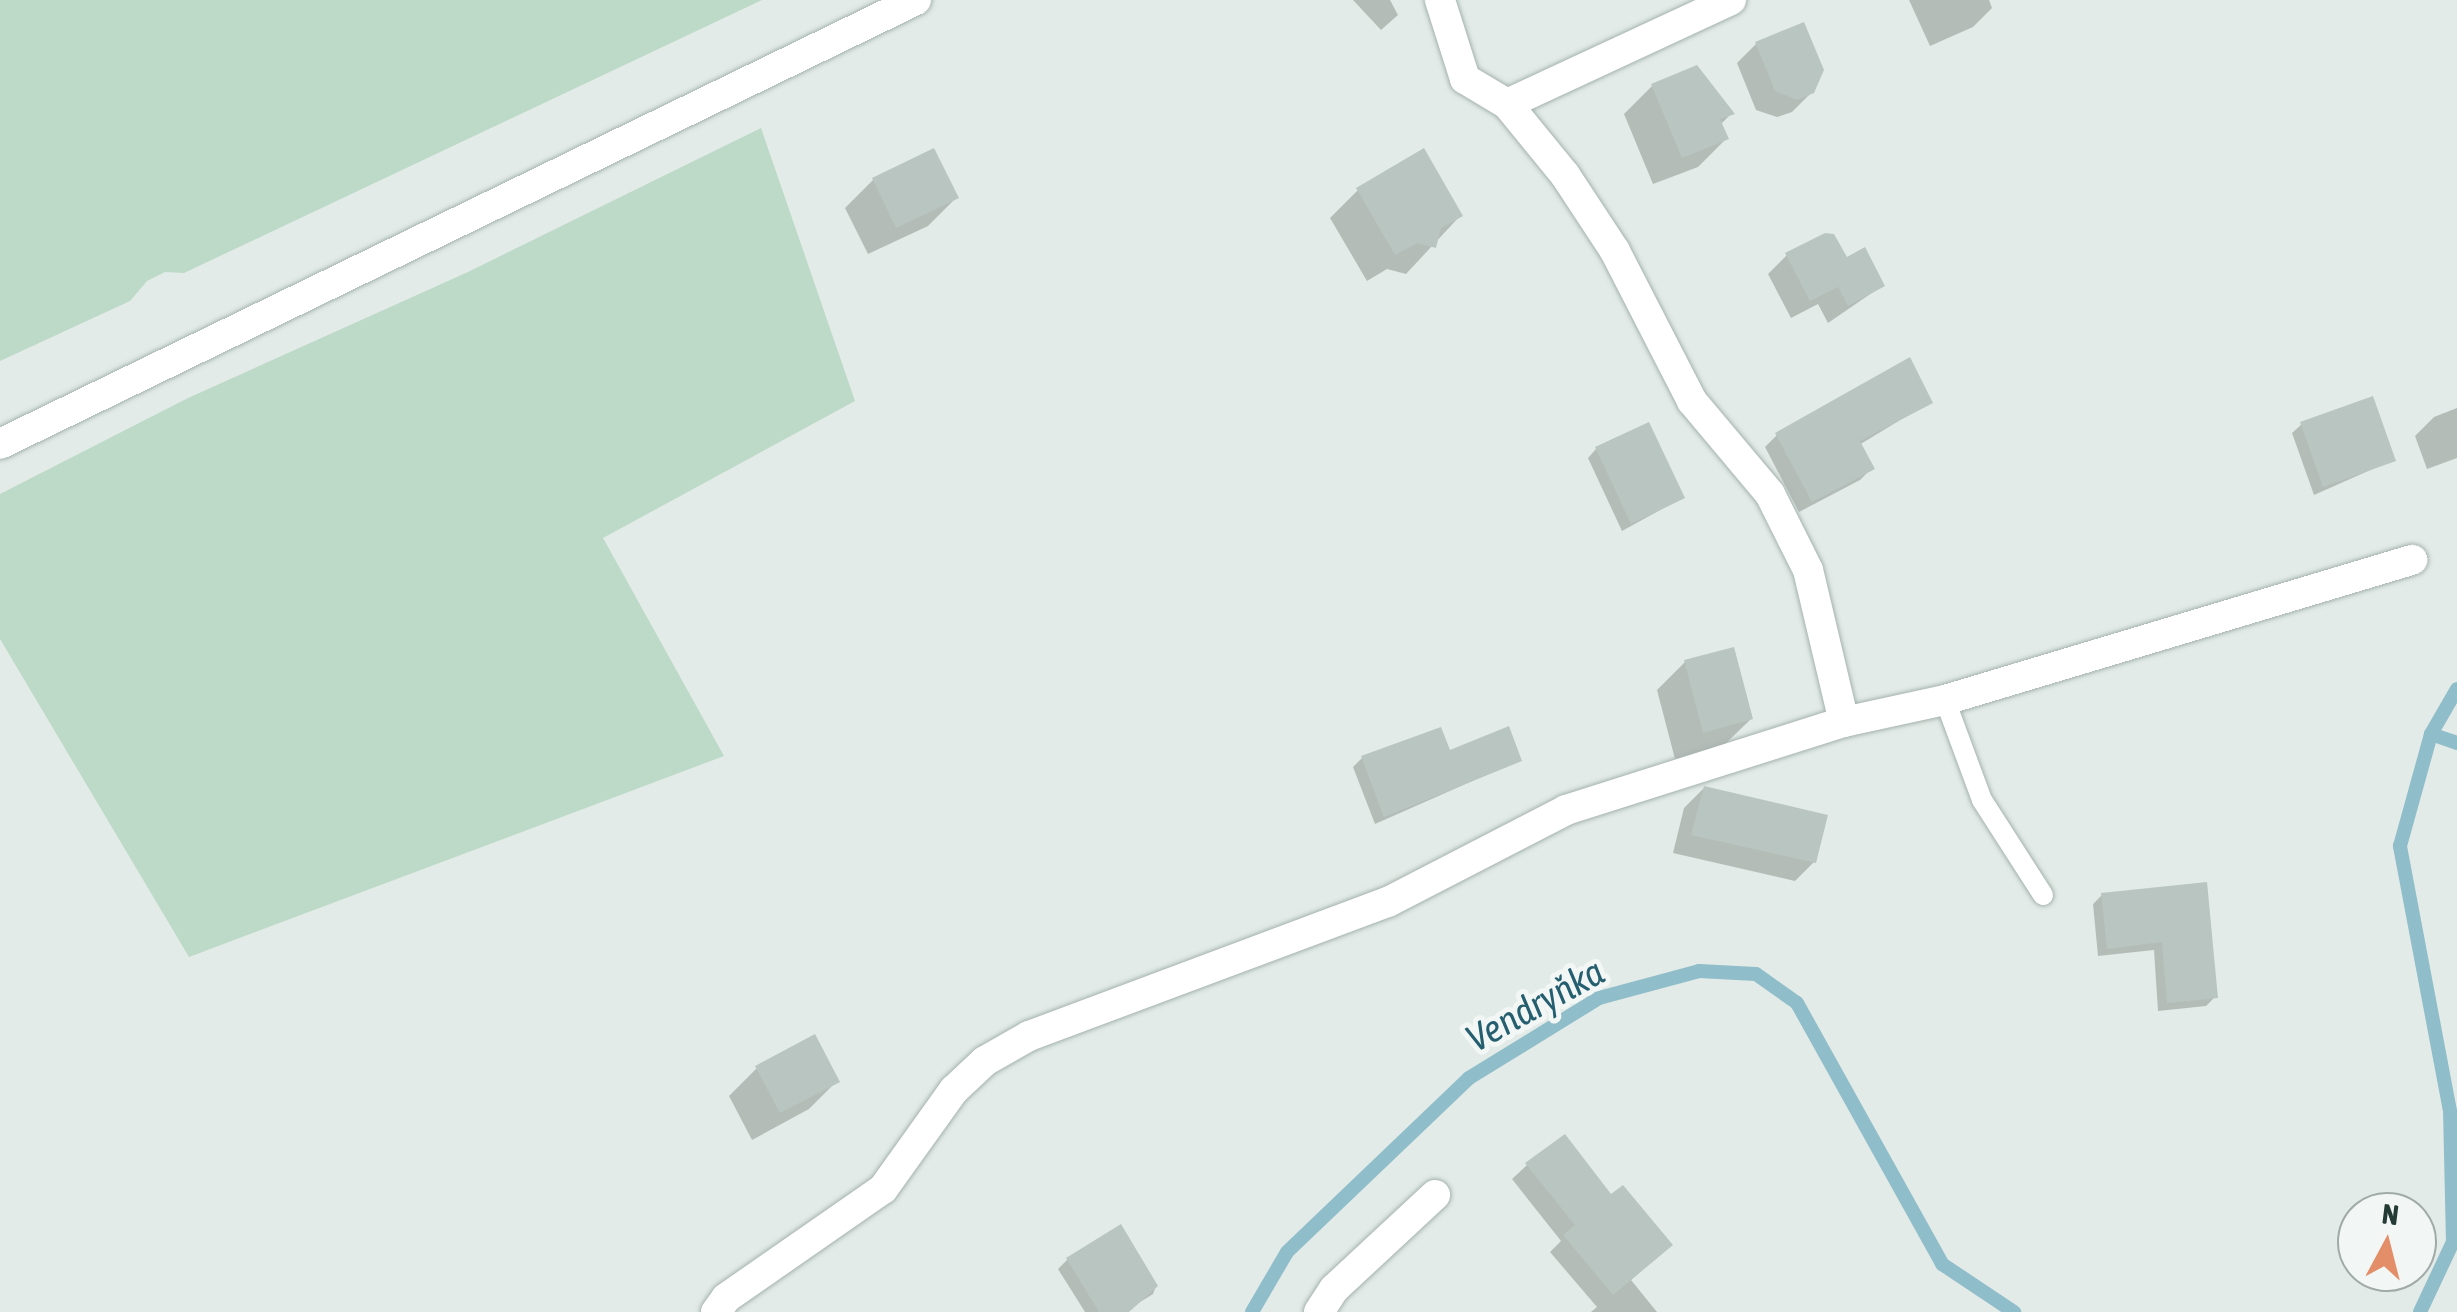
<!DOCTYPE html>
<html>
<head>
<meta charset="utf-8">
<style>
	body { margin:0 }
	#map { position:relative; width:2457px; height:1312px; overflow:hidden; background:#e2ebe7; font-family:"Asap Condensed",sans-serif }
	div>[style] { position:absolute }
	.green>* { inset:0; background:#bdd9c7 }
	.shadow>* { inset:0; background:#0003 }
	.stream>* { height:14px; margin:-7px; padding:0 7px; transform-origin:7px; border-radius:7px; background:#90bdca }
	.building>* { inset:0; background:#b8c5c0 }
	.roads { filter:drop-shadow(0 0 2px #a5b2ae) drop-shadow(0 0 2px #a5b2ae) }
	.service>* { height:20px; margin:-10px; padding:0 10px; transform-origin:10px; border-radius:10px; background:#fff }
	.minor>* { height:30px; margin:-15px; padding:0 15px; transform-origin:15px; border-radius:15px; background:#fff }
	.tertiary>* { height:30px; margin:-15px; padding:0 15px; transform-origin:15px; border-radius:15px; background:#fff }
	span { translate:-50% -50%; white-space:nowrap; text-align:center; line-height:1.15; -webkit-text-stroke:10px #f2f7f5; paint-order:stroke }
	.water-label { font-size:38px; color:#255e6f; font-style:italic }
	.north { position:absolute; left:2337px; top:1192px; width:100px; height:100px; box-sizing:border-box; background:#f2f7f5; border:2px solid #a0aba8; border-radius:50%; rotate:7deg; font-size:28px; font-weight:700; line-height:40px; text-align:center; color:#243a35 }
	.north::after { content:''; display:block; margin:auto; width:35px; height:45px; background:#e38e68; clip-path:polygon(50% 0,100% 100%,50% 72%,0 100%) }
</style>
</head>
<body>
<div id="map">
	<div class="green">
		<i style="clip-path:polygon(0 0,762px 0,184px 273px,165px 272px,147px 281px,130px 301px,0 361px)"></i>
		<i style="clip-path:polygon(761px 128px,855px 401px,603px 538px,724px 756px,189px 957px,0 639px,0 494px,188px 398px,468px 272px)"></i>
	</div>
	<div class="shadow">
		<i style="clip-path:polygon(1353px 0,1390px 0,1398px 15px,1381px 30px)"></i>
		<i style="clip-path:polygon(1909px 0,1989px 0,1992px 8px,1973px 27px,1930px 46px)"></i>
		<i style="clip-path:polygon(1756px 44px,1812px 92px,1792px 112px,1777px 117px,1756px 110px,1737px 63px)"></i>
		<i style="clip-path:polygon(1652px 86px,1731px 114px,1720px 125px,1726px 139px,1698px 167px,1653px 184px,1624px 114px)"></i>
		<i style="clip-path:polygon(873px 180px,956px 198px,928px 226px,868px 254px,845px 208px)"></i>
		<i style="clip-path:polygon(1358px 190px,1460px 216px,1406px 274px,1387px 269px,1367px 281px,1330px 218px)"></i>
		<i style="clip-path:polygon(1787px 255px,1846px 260px,1882px 286px,1828px 323px,1818px 304px,1791px 318px,1768px 274px)"></i>
		<i style="clip-path:polygon(1930px 402px,1859px 445px,1872px 468px,1860px 480px,1799px 512px,1765px 447px,1777px 435px)"></i>
		<i style="clip-path:polygon(2457px 408px,2457px 458px,2427px 469px,2415px 436px,2434px 417px)"></i>
		<i style="clip-path:polygon(2302px 424px,2393px 460px,2314px 495px,2292px 433px)"></i>
		<i style="clip-path:polygon(1596px 449px,1682px 498px,1622px 531px,1588px 458px)"></i>
		<i style="clip-path:polygon(1685px 662px,1751px 719px,1722px 747px,1675px 759px,1657px 690px)"></i>
		<i style="clip-path:polygon(1448px 753px,1520px 760px,1375px 824px,1353px 767px,1362px 758px)"></i>
		<i style="clip-path:polygon(1703px 789px,1825px 817px,1814px 862px,1795px 881px,1673px 853px,1684px 808px)"></i>
		<i style="clip-path:polygon(2205px 884px,2215px 997px,2206px 1006px,2158px 1011px,2154px 950px,2098px 956px,2093px 904px,2102px 895px)"></i>
		<i style="clip-path:polygon(757px 1068px,837px 1081px,809px 1109px,752px 1140px,729px 1096px)"></i>
		<i style="clip-path:polygon(1527px 1165px,1611px 1198px,1670px 1245px,1631px 1280px,1657px 1312px,1591px 1312px,1597px 1307px,1550px 1252px,1561px 1241px,1512px 1179px)"></i>
		<i style="clip-path:polygon(1067px 1260px,1156px 1286px,1153px 1294px,1124px 1312px,1085px 1312px,1058px 1269px)"></i>
	</div>
	<div class="stream">
		<i style="left:2431px;top:734px;width:28px;rotate:19deg"></i>
		<i style="left:1252px;top:1312px;width:69px;rotate:-59.7deg"></i>
		<i style="left:1287px;top:1252px;width:252px;rotate:-43.7deg"></i>
		<i style="left:1469px;top:1078px;width:153px;rotate:-31.6deg"></i>
		<i style="left:1599px;top:998px;width:104px;rotate:-15.1deg"></i>
		<i style="left:1699px;top:971px;width:57px;rotate:3deg"></i>
		<i style="left:1756px;top:974px;width:50px;rotate:35.3deg"></i>
		<i style="left:1797px;top:1003px;width:299px;rotate:60.9deg"></i>
		<i style="left:1942px;top:1264px;width:87px;rotate:33.7deg"></i>
		<i style="left:2420px;top:1312px;width:77px;rotate:-64.8deg"></i>
		<i style="left:2453px;top:1242px;width:131px;rotate:-91.3deg"></i>
		<i style="left:2450px;top:1111px;width:270px;rotate:-100.7deg"></i>
		<i style="left:2400px;top:846px;width:116px;rotate:-74.5deg"></i>
		<i style="left:2431px;top:734px;width:52px;rotate:-60deg"></i>
	</div>
	<div class="building">
		<i style="clip-path:polygon(1804px 22px,1824px 70px,1814px 93px,1797px 100px,1775px 91px,1755px 42px)"></i>
		<i style="clip-path:polygon(1697px 65px,1735px 114px,1720px 119px,1729px 139px,1682px 158px,1651px 84px)"></i>
		<i style="clip-path:polygon(934px 148px,959px 198px,896px 228px,872px 178px)"></i>
		<i style="clip-path:polygon(1424px 148px,1463px 216px,1441px 228px,1436px 248px,1417px 243px,1395px 255px,1356px 188px)"></i>
		<i style="clip-path:polygon(1825px 233px,1834px 234px,1847px 257px,1865px 247px,1885px 286px,1848px 306px,1838px 287px,1810px 301px,1785px 253px)"></i>
		<i style="clip-path:polygon(1910px 357px,1933px 403px,1860px 441px,1875px 469px,1812px 502px,1775px 433px)"></i>
		<i style="clip-path:polygon(2373px 396px,2396px 461px,2323px 487px,2300px 422px)"></i>
		<i style="clip-path:polygon(1649px 422px,1685px 498px,1631px 524px,1595px 447px)"></i>
		<i style="clip-path:polygon(1734px 647px,1753px 719px,1703px 733px,1684px 660px)"></i>
		<i style="clip-path:polygon(1509px 726px,1522px 761px,1384px 817px,1361px 756px,1441px 727px,1450px 750px)"></i>
		<i style="clip-path:polygon(1704px 786px,1828px 815px,1816px 863px,1691px 835px)"></i>
		<i style="clip-path:polygon(2207px 882px,2218px 998px,2167px 1003px,2162px 942px,2107px 949px,2101px 893px)"></i>
		<i style="clip-path:polygon(815px 1034px,840px 1082px,780px 1113px,755px 1066px)"></i>
		<i style="clip-path:polygon(1565px 1134px,1611px 1194px,1623px 1185px,1673px 1245px,1613px 1295px,1563px 1235px,1575px 1225px,1525px 1163px)"></i>
		<i style="clip-path:polygon(1121px 1224px,1158px 1286px,1129px 1312px,1099px 1312px,1066px 1258px)"></i>
	</div>
	<div class="roads">
		<div class="service">
			<i style="left:1945px;top:700px;width:107px;rotate:69.7deg"></i>
			<i style="left:1982px;top:800px;width:113px;rotate:57.3deg"></i>
		</div>
		<div class="minor">
			<i style="left:1507px;top:104px;width:247px;rotate:-24.9deg"></i>
			<i style="left:1844px;top:722px;width:103px;rotate:-12.3deg"></i>
			<i style="left:1945px;top:700px;width:488px;rotate:-16.7deg"></i>
			<i style="left:716px;top:1312px;width:17px;rotate:-54deg"></i>
			<i style="left:726px;top:1298px;width:191px;rotate:-34.8deg"></i>
			<i style="left:883px;top:1189px;width:122px;rotate:-54.4deg"></i>
			<i style="left:954px;top:1090px;width:42px;rotate:-43.1deg"></i>
			<i style="left:985px;top:1061px;width:51px;rotate:-29.6deg"></i>
			<i style="left:1029px;top:1036px;width:383px;rotate:-20.5deg"></i>
			<i style="left:1388px;top:902px;width:200px;rotate:-27.3deg"></i>
			<i style="left:1566px;top:810px;width:292px;rotate:-17.6deg"></i>
			<i style="left:1844px;top:722px;width:156px;rotate:-103.3deg"></i>
			<i style="left:1808px;top:570px;width:85px;rotate:-116.6deg"></i>
			<i style="left:1770px;top:494px;width:121px;rotate:-130deg"></i>
			<i style="left:1692px;top:401px;width:169px;rotate:-117.2deg"></i>
			<i style="left:1615px;top:251px;width:91px;rotate:-123.3deg"></i>
			<i style="left:1565px;top:175px;width:92px;rotate:-129.2deg"></i>
			<i style="left:1507px;top:104px;width:49px;rotate:-149.2deg"></i>
			<i style="left:1465px;top:79px;width:83px;rotate:-107.6deg"></i>
			<i style="left:1319px;top:1312px;width:27px;rotate:-57deg"></i>
			<i style="left:1334px;top:1289px;width:138px;rotate:-42.9deg"></i>
		</div>
		<div class="tertiary">
			<i style="left:0;top:444px;width:1018px;rotate:-25.86deg"></i>
		</div>
	</div>
	<div class="water-label">
		<span style="left:1535px;top:1005px;rotate:-29deg">Vendryňka</span>
	</div>
	<div class="north">N</div>
</div>
</body>
</html>
